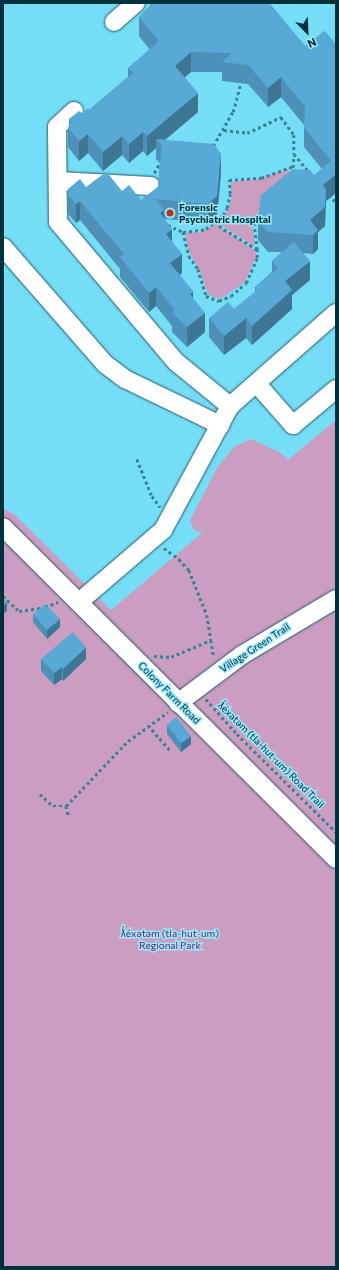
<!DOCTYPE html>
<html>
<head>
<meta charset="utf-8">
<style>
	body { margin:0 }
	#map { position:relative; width:339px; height:1270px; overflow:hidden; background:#75ddf6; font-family:Commissioner,sans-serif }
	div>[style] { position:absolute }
	.green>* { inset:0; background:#cb9dc0 }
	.path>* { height:2.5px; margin-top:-1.25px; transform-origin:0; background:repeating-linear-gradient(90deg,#378393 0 3px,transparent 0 6px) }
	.roads { filter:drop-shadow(0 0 1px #255d6a) drop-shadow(0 0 1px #255d6a) }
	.minor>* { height:18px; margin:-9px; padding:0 9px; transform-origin:9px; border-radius:9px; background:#fff }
	.wall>* { inset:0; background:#4d91b8 }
	.shaded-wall>* { inset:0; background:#3e7696 }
	.building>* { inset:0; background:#59a9d6 }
	.dots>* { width:11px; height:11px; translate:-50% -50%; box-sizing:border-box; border:2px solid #98e7fb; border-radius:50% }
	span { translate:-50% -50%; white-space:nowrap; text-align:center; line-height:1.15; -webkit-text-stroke:3px #98e7fb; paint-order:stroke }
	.poi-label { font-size:10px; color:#00323b; font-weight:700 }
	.left { translate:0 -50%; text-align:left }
	.street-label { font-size:10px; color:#00323b }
	.park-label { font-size:10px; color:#6a1a5d }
	.frame { position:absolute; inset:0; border:4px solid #00323b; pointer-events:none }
	.north { position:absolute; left:287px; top:12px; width:40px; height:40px; -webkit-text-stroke:3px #98e7fb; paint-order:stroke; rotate:156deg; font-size:11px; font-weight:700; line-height:16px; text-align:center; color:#00323b }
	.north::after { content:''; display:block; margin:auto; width:14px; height:18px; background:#00323b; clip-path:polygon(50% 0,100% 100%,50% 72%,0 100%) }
</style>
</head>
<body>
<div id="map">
	<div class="green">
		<i style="clip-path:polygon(289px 169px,290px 180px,257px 213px,253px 228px,255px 247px,218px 223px,227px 211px,231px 200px,231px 182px,257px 179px)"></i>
		<i style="clip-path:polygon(216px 224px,256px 251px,256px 257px,245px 282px,220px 299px,208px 295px,202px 276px,188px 249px,185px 233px,200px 232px)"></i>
		<i style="clip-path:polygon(336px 420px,336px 1267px,3px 1267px,3px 508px,15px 515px,111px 610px,202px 533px,194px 530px,190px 520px,217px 468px,234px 447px,251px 439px,281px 453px,288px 460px)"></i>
	</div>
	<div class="path">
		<i style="left:224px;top:130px;width:23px;rotate:7deg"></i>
		<i style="left:247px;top:133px;width:38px;rotate:-25deg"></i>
		<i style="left:281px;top:117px;width:22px;rotate:54deg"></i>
		<i style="left:294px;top:135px;width:19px;rotate:90deg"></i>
		<i style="left:294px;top:154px;width:23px;rotate:50deg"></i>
		<i style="left:213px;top:146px;width:39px;rotate:-60deg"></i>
		<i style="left:233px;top:112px;width:30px;rotate:-75deg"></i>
		<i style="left:154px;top:173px;width:12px;rotate:-59deg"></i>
		<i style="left:292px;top:174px;width:19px;rotate:-84deg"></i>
		<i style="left:329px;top:195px;width:10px;rotate:45deg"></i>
		<i style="left:168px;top:225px;width:17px;rotate:25deg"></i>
		<i style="left:183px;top:232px;width:23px;rotate:-7deg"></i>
		<i style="left:206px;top:229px;width:22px;rotate:-39deg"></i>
		<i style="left:223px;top:215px;width:8px;rotate:-60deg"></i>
		<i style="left:227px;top:208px;width:14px;rotate:-78deg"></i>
		<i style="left:230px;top:194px;width:14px;rotate:-94deg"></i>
		<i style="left:229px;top:180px;width:32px;rotate:-4deg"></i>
		<i style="left:261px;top:178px;width:33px;rotate:-20deg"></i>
		<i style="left:183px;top:232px;width:25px;rotate:76deg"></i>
		<i style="left:189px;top:256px;width:16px;rotate:55deg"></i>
		<i style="left:198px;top:269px;width:28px;rotate:73deg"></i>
		<i style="left:206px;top:296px;width:14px;rotate:21deg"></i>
		<i style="left:219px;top:301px;width:13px;rotate:-23deg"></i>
		<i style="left:231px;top:296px;width:20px;rotate:-41deg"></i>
		<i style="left:246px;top:283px;width:27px;rotate:-66deg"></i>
		<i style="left:257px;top:258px;width:8px;rotate:-90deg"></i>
		<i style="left:257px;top:250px;width:42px;rotate:-148.6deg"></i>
		<i style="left:221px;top:228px;width:8px;rotate:-130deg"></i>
		<i style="left:257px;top:250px;width:25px;rotate:-97deg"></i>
		<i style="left:254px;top:225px;width:18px;rotate:-63deg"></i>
		<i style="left:137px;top:459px;width:40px;rotate:68deg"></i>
		<i style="left:152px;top:496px;width:14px;rotate:54deg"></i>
		<i style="left:164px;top:548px;width:19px;rotate:36deg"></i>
		<i style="left:179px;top:559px;width:15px;rotate:48deg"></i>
		<i style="left:189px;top:570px;width:48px;rotate:68.2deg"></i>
		<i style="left:207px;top:615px;width:25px;rotate:81deg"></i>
		<i style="left:3px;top:596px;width:22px;rotate:43deg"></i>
		<i style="left:19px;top:611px;width:22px;rotate:-8deg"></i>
		<i style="left:45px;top:607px;width:14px;rotate:-21deg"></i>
		<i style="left:154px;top:656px;width:17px;rotate:3deg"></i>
		<i style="left:171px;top:657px;width:43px;rotate:-23deg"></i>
		<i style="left:211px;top:640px;width:18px;rotate:81deg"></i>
		<i style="left:206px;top:699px;width:47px;rotate:48.5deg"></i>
		<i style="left:237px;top:734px;width:139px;rotate:44.7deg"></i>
		<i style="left:148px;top:725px;width:35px;rotate:49deg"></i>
		<i style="left:40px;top:794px;width:18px;rotate:43deg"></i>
		<i style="left:53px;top:806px;width:13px"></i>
		<i style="left:66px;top:806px;width:90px;rotate:-46.4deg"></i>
		<i style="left:128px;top:741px;width:49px;rotate:-35.9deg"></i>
		<i style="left:66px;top:806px;width:11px;rotate:75deg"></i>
	</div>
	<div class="roads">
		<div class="minor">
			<i style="left:114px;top:22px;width:29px;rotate:-41deg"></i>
			<i style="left:74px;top:111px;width:23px;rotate:137deg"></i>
			<i style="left:57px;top:127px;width:95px;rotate:89.4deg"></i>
			<i style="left:58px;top:222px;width:183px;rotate:49.9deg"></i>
			<i style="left:176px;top:362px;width:70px;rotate:39.2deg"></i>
			<i style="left:58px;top:181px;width:93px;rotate:3.1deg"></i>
			<i style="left:3px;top:247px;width:155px;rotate:48.9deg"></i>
			<i style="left:105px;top:364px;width:25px;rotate:37deg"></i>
			<i style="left:125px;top:379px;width:106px;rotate:25.8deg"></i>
			<i style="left:257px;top:384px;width:55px;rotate:48.7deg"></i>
			<i style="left:293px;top:425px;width:56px;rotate:-39.9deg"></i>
			<i style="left:3px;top:527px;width:470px;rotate:44.9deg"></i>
			<i style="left:79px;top:602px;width:111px;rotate:-40.6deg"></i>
			<i style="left:163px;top:530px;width:141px;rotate:-61.6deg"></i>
			<i style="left:230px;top:406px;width:141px;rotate:-41.3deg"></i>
			<i style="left:178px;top:703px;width:80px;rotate:-36.9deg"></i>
			<i style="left:242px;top:655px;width:109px;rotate:-30.8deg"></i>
		</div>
	</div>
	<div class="wall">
		<i style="clip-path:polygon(150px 3px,269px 3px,305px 46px,325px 31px,336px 193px,326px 201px,325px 226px,318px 232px,318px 249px,313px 254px,303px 253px,310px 280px,292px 295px,292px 309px,252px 345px,246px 338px,224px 355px,209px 337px,209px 318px,234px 309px,255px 293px,255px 287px,272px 272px,272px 261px,282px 252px,268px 252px,258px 240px,258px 221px,322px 169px,304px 147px,304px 125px,281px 97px,268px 107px,248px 84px,222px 81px,222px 72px,191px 72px,184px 77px,198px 112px,165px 140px,221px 173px,217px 216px,208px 223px,165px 219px,182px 273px,180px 275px,193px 299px,205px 332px,187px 347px,172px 332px,172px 326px,156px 306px,149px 312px,120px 277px,120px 269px,80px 220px,76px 223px,68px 214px,68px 189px,86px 187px,122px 191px,141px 200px,158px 187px,160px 163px,156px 159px,156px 148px,147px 156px,143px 151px,129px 163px,122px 155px,103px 171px,88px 153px,79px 161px,68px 147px,68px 128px,69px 126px,69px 119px,89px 110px,128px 77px,128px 68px,150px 50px,139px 36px,139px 17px,150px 6px)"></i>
		<i style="clip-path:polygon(33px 614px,60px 627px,47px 639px,33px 622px)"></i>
		<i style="clip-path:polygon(41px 659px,86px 659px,63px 681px,62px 679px,54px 685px,41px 671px)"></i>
		<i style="clip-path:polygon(167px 725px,191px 744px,181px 752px,167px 734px)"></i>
	</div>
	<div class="shaded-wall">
		<i style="clip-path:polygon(191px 52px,191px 72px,175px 86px,175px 66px)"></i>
		<i style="clip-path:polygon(281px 77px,281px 97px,268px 107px,268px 88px)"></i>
		<i style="clip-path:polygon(198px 93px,198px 112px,160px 144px,156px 139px,156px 148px,147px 156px,147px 136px)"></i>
		<i style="clip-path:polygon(143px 132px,143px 151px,129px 163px,129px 144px)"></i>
		<i style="clip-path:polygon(88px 134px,88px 153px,79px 161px,79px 141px)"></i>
		<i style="clip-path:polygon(122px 136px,122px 155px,103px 171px,103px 152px)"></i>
		<i style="clip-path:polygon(221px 154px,221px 173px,217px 216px,208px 223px,208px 204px)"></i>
		<i style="clip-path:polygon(336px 174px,336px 193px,326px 201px,325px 226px,318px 232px,318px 249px,313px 254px,313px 235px,310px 220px,323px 185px)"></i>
		<i style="clip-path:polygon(80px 201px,80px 220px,76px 223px,76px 204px)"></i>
		<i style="clip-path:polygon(164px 210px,164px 230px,160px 213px)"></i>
		<i style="clip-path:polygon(172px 229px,172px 248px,166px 234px)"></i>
		<i style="clip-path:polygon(182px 254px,182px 273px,170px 283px,170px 263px)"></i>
		<i style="clip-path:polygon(310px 261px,310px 280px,292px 295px,292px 309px,252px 345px,252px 326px,285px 281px)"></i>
		<i style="clip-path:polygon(156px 287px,156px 306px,149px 312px,149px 293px)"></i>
		<i style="clip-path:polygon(193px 291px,193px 311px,190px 294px)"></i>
		<i style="clip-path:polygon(205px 313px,205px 332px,187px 347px,187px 327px)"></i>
		<i style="clip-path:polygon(246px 318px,246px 338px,224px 355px,224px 336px)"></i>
		<i style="clip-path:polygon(7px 602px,7px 611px,3px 614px,3px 606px)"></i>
		<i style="clip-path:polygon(60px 619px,60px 627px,47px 639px,47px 630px)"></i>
		<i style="clip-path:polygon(86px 647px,86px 659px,63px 681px,63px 669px)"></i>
		<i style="clip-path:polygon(62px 667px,62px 679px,54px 685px,54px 673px)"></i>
		<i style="clip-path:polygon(191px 736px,191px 744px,181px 752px,181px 743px)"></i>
	</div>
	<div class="building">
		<i style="clip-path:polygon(153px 3px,269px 3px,305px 46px,325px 31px,336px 44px,336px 174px,323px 185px,326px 190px,325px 207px,310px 220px,318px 230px,313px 235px,268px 232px,258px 221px,261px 195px,293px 169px,310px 170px,314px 175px,331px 161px,304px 127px,305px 107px,281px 77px,268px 88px,248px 65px,222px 62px,232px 53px,191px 52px,175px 66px,198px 93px,147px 136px,143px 132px,129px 144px,122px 136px,103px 152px,88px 134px,79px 141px,68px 128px,71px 122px,69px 119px,79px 111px,82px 113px,88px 108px,89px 110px,133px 73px,128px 68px,159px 41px,139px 17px)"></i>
		<i style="clip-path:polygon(156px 139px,214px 144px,221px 154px,217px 196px,208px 204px,155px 199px,164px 210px,160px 213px,172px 229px,166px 234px,182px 254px,170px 263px,193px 291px,190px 294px,205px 313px,187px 327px,172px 313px,175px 310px,156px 287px,149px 293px,120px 257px,124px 254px,80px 201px,76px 204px,68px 195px,68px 189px,80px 179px,86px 187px,102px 175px,109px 175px,122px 191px,129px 185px,141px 200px,158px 187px,162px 146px)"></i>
		<i style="clip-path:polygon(294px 242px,310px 261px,285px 281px,292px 290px,252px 326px,246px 318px,224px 336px,209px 318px,228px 302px,234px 309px,257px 290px,255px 287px,278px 268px,272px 261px)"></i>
		<i style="clip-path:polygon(3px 597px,7px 602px,3px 606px)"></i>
		<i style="clip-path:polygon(45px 604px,60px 619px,47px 630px,33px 614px)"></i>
		<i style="clip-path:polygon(73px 632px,86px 647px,63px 669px,62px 667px,54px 673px,41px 659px)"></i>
		<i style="clip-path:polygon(176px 717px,191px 736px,181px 743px,167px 725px)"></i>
	</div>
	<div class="dots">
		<i style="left:170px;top:213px;background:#be340b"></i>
	</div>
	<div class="poi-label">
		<span class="left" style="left:179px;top:213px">Forensic<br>Psychiatric Hospital</span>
	</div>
	<div class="street-label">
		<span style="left:255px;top:648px;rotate:-33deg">Village Green Trail</span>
		<span style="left:169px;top:693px;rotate:45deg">Colony Farm Road</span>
		<span style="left:271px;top:755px;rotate:45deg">ƛ̓éxətəm (tla-hut-um) Road Trail</span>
	</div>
	<div class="park-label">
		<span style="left:170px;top:939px">ƛ̓éxətəm (tla-hut-um)<br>Regional Park</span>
	</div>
	<div class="frame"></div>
	<div class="north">N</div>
</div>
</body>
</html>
